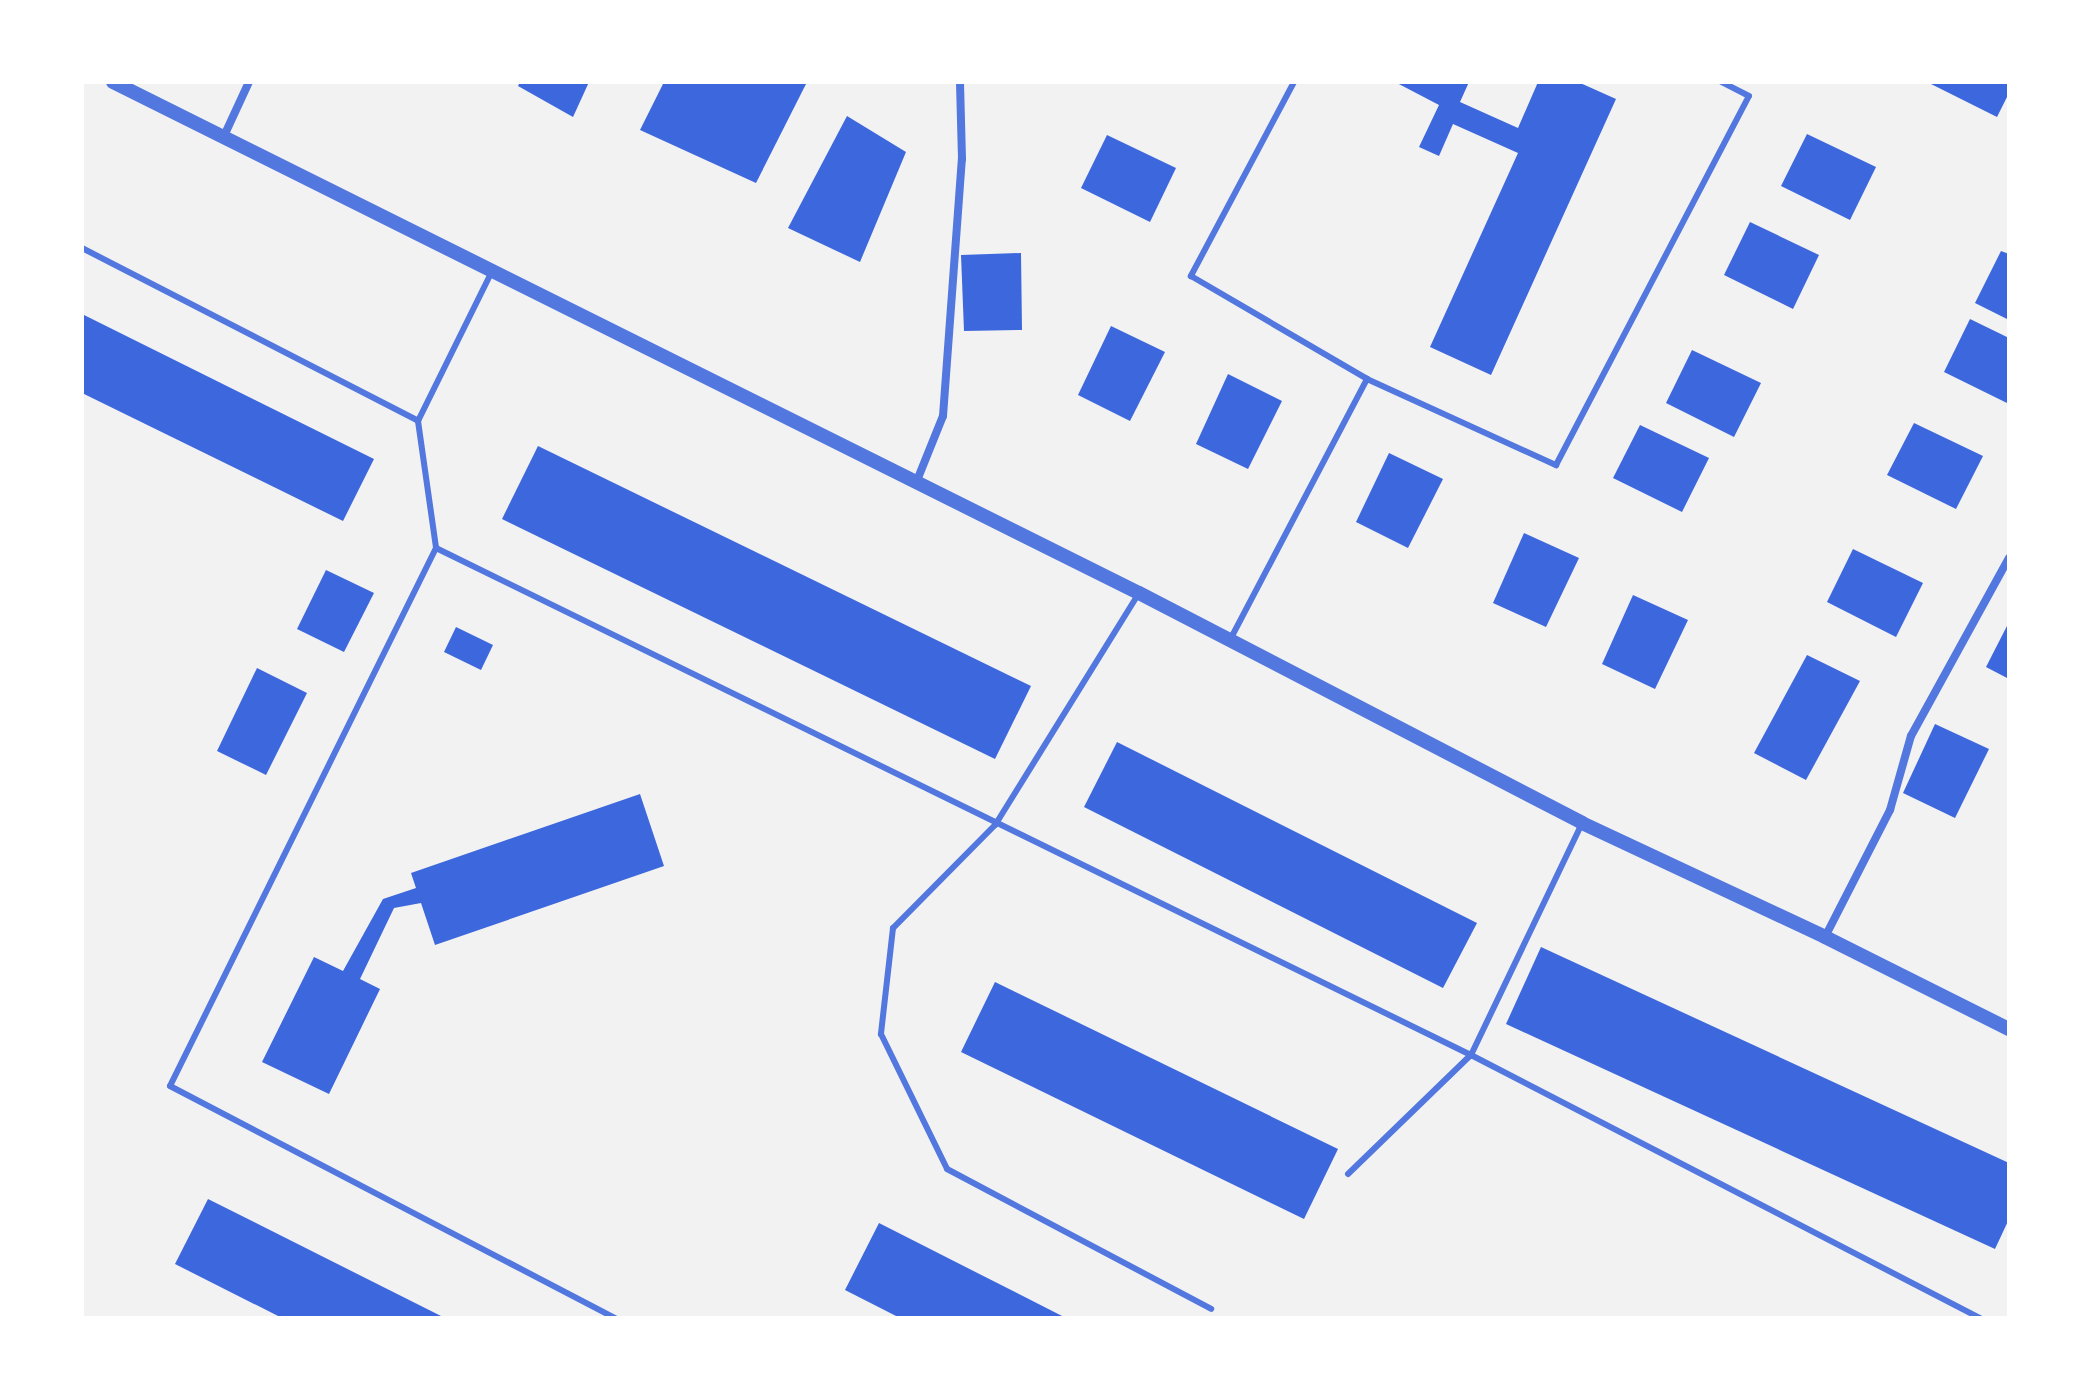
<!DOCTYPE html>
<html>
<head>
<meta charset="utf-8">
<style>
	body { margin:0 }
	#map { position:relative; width:2091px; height:1400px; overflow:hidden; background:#f2f2f2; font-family:"PT Sans Narrow",sans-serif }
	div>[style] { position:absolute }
	.building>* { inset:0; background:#3d67dc }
	.service>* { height:6px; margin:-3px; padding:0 3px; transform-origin:3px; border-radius:3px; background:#5277de }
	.minor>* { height:8px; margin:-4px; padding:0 4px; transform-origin:4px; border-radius:4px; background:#5277de }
	.tertiary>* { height:14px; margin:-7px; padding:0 7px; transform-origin:7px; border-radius:7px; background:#5277de }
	span { translate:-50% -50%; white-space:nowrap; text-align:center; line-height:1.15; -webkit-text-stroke:8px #fff; paint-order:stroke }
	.frame { position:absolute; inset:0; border:84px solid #fff; pointer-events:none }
</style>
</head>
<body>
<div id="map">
	<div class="building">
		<i style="clip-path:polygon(520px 82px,589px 82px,573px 117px,518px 86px)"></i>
		<i style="clip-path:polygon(664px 82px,807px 82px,756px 183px,640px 130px)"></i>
		<i style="clip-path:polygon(1395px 82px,1469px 82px,1460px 102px,1518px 128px,1538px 82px,1578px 82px,1616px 99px,1491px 375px,1430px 347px,1518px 153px,1453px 124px,1439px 156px,1419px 147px,1439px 105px)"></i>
		<i style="clip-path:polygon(1927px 82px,2009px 82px,2009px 93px,1997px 117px)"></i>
		<i style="clip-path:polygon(847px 116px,906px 152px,860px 262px,788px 228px)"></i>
		<i style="clip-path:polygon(1807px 134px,1876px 167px,1850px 220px,1781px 186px)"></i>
		<i style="clip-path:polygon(1107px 135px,1176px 168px,1150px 222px,1081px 188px)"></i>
		<i style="clip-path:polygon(1750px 222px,1819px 255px,1793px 309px,1724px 275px)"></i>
		<i style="clip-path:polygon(2001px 251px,2009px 254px,2009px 320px,1975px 303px)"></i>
		<i style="clip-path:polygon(1021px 253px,1022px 330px,964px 331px,961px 255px)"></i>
		<i style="clip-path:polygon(82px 314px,374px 459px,343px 521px,82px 393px)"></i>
		<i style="clip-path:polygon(1970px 319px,2009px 338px,2009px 404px,1944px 372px)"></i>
		<i style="clip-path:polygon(1111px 326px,1165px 352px,1130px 421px,1078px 395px)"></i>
		<i style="clip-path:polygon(1692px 350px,1761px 383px,1734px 437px,1666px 403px)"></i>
		<i style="clip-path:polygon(1228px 374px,1282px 401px,1248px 469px,1196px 444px)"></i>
		<i style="clip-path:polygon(1914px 423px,1983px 456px,1956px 509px,1887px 475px)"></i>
		<i style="clip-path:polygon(1640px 425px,1709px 458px,1682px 512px,1613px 478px)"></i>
		<i style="clip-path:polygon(538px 446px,1031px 686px,995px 759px,502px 519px)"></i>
		<i style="clip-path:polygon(1389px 453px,1443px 479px,1408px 548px,1356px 522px)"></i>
		<i style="clip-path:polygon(1524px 533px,1579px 558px,1546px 627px,1493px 603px)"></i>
		<i style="clip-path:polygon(1853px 549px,1923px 583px,1896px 637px,1827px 602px)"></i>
		<i style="clip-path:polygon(326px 570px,374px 593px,344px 652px,297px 629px)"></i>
		<i style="clip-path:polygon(1633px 595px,1688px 620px,1655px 689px,1602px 664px)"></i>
		<i style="clip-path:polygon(2009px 622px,2009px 679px,1986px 667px)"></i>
		<i style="clip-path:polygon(456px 627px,493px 645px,481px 670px,444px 652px)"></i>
		<i style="clip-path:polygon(1807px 655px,1860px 681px,1806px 780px,1754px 753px)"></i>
		<i style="clip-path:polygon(257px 668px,307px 693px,266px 775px,217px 751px)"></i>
		<i style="clip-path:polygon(1935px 724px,1989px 749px,1955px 818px,1903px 793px)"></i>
		<i style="clip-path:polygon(1117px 742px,1477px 923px,1443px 988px,1084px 807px)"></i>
		<i style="clip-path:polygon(640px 794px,664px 866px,435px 945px,421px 903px,394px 908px,360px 979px,380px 989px,329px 1094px,262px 1062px,314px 957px,343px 971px,383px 899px,416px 888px,411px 873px)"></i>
		<i style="clip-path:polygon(1541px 947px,2009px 1163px,2009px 1219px,1995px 1249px,1506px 1024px)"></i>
		<i style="clip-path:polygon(995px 982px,1338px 1149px,1304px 1219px,961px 1052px)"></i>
		<i style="clip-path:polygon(208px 1199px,445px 1318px,282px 1318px,175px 1264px)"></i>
		<i style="clip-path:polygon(879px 1223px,1066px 1318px,900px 1318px,845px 1290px)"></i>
	</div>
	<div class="service">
		<i style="left:1294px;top:82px;width:220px;rotate:118deg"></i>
		<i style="left:1191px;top:276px;width:204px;rotate:30.3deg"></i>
		<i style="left:82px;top:248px;width:378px;rotate:27.2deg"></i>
		<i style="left:418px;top:421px;width:167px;rotate:-63.7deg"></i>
		<i style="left:418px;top:421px;width:128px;rotate:81.9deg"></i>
		<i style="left:436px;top:548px;width:600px;rotate:116.31deg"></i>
		<i style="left:170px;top:1086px;width:502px;rotate:27.54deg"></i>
		<i style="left:436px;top:548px;width:1153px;rotate:26.1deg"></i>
		<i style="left:1471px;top:1055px;width:573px;rotate:27.33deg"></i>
		<i style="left:1139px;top:593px;width:273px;rotate:121.8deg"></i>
		<i style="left:995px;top:825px;width:145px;rotate:134.7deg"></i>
		<i style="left:893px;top:928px;width:107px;rotate:96.5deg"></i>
		<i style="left:881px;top:1034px;width:150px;rotate:63.9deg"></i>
		<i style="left:947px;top:1169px;width:299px;rotate:27.9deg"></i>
		<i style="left:1231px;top:638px;width:293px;rotate:-62.3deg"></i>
		<i style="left:1367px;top:379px;width:208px;rotate:24.5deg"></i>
		<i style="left:1556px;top:465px;width:416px;rotate:-62.4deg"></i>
		<i style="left:1749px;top:96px;width:31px;rotate:-153deg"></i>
		<i style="left:1348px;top:1174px;width:171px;rotate:-44.1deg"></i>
		<i style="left:1471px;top:1055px;width:257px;rotate:-64.4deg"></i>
	</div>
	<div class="minor">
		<i style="left:224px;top:136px;width:60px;rotate:-65.2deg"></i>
		<i style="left:916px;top:483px;width:72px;rotate:-68.1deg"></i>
		<i style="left:943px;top:416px;width:258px;rotate:-85.8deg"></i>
		<i style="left:962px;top:159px;width:77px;rotate:-91.5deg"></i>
		<i style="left:1825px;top:937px;width:143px;rotate:-62.9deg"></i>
		<i style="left:1890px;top:810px;width:77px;rotate:-74.2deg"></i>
		<i style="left:1911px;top:736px;width:203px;rotate:-61.2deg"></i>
	</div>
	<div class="tertiary">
		<i style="left:113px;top:82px;width:1146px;rotate:26.48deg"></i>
		<i style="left:1139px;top:593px;width:499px;rotate:27.4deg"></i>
		<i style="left:1582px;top:823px;width:268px;rotate:25.1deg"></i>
		<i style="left:1825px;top:937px;width:206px;rotate:26.6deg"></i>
	</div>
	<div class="frame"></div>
</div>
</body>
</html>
